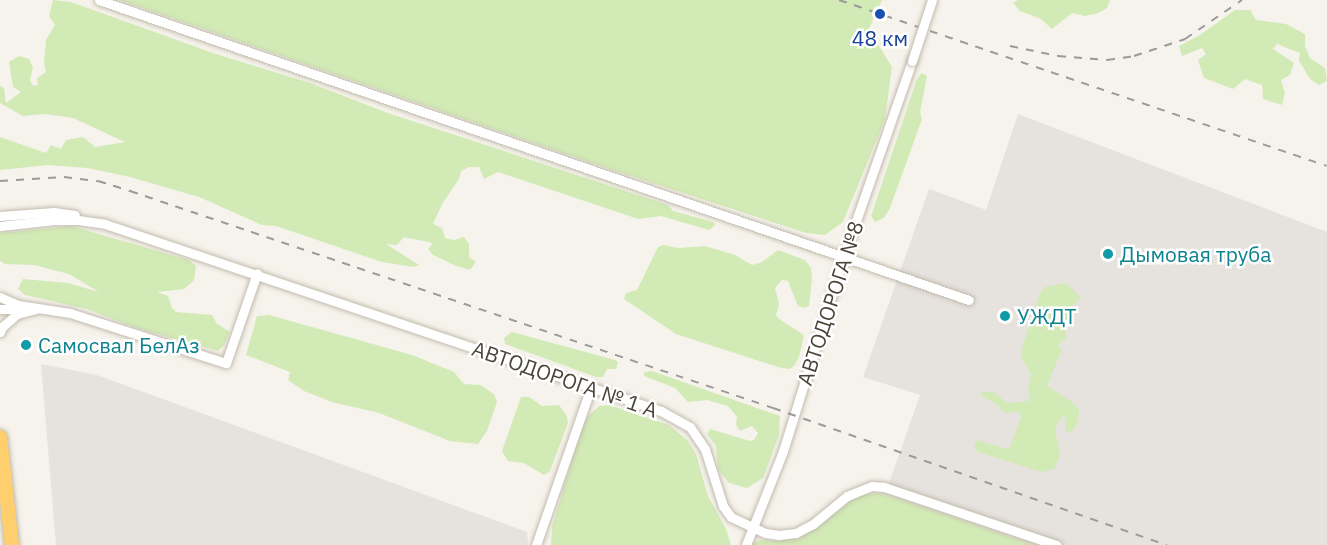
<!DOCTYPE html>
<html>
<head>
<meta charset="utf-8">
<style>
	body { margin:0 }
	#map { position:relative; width:1327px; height:545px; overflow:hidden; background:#f6f3ec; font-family:"IBM Plex Sans",sans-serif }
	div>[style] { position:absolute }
	.industrial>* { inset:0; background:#e6e2dd }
	.green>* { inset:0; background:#d2eab5 }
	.roads { filter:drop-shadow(0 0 2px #c2bbae) drop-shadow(0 0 2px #c2bbae) }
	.minor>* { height:9px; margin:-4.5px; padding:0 4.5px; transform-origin:4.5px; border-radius:4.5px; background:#fff }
	.highway>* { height:14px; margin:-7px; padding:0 7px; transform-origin:7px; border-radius:7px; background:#ffcf6e }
	.rail>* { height:2px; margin-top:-1px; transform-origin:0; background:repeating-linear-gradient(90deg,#9a9a9a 0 8px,transparent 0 16px) }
	.bridges { filter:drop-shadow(0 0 2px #c2bbae) drop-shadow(0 0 2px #c2bbae) }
	.minor-bridge>* { height:9px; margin:-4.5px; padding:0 4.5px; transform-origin:4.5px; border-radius:4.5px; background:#fff }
	.dots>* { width:16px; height:16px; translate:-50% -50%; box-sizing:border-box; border:3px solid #fff; border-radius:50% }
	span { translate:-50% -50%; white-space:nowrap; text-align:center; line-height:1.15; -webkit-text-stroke:5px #fff; paint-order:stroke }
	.transit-label { font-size:21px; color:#164399 }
	.culture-label { font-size:21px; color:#0d838f }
	.left { translate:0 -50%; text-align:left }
	.street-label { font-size:21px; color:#4b4439 }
</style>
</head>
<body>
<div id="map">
	<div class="industrial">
		<i style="clip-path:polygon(1018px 114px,1327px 232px,1327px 545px,988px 545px,880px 509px,920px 395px,863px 377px,929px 189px,986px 210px)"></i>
		<i style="clip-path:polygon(41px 364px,97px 375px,527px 532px,528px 545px,56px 545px)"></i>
	</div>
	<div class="green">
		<i style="clip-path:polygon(53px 0,71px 2px,216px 54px,310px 83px,388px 113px,668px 205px,673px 211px,713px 222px,715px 225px,709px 230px,661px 216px,638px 219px,498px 172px,484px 179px,479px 167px,469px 167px,461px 171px,459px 179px,442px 204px,433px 224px,442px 228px,445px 238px,454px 240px,464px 237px,469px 244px,469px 257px,476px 262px,470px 270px,454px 265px,433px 255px,428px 249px,433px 243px,404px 237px,397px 245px,386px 244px,419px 265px,414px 267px,382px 262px,276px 226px,262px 225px,199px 197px,130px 177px,87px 168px,48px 165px,0 170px,0 137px,46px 153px,51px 145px,61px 149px,66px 140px,83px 137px,95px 147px,125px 142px,73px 118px,45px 114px,23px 116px,0 103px,0 86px,4px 88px,6px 103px,21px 92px,13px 87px,9px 62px,19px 56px,29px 59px,33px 68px,30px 80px,33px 86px,38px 85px,37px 78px,46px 72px,44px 63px,46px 40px,55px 25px,49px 16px)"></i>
		<i style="clip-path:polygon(119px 0,882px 0,866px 35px,876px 41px,892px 67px,885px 119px,843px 222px,825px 235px,806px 233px,600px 166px)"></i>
		<i style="clip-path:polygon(1018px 0,1110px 0,1107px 8px,1098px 13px,1085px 16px,1072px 13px,1052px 29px,1041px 19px,1020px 11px,1013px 3px)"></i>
		<i style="clip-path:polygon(1235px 10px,1250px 10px,1256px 20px,1286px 24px,1305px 34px,1305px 46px,1310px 58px,1325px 68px,1327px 81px,1319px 85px,1310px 79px,1299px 61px,1300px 53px,1277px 44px,1273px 49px,1294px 63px,1290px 75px,1281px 80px,1285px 93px,1282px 105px,1263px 99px,1262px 85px,1245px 79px,1233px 89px,1204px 78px,1198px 60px,1206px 54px,1202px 48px,1182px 56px,1179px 46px,1200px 35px)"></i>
		<i style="clip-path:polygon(922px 73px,927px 76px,920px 112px,922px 119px,890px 208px,884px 218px,875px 222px,871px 216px,917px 79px)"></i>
		<i style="clip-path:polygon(71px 226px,189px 260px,196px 266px,194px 280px,184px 289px,157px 292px,168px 296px,172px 308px,176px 312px,212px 315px,217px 324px,230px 332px,224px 345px,218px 351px,136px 328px,87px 309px,25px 295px,18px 289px,23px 279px,68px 283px,99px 292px,69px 274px,34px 265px,5px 264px,0 261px,0 233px)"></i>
		<i style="clip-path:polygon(663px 245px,679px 248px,705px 246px,735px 255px,752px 265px,762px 262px,778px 250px,805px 260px,811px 268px,812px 278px,809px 306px,804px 308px,798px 306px,788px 281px,782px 280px,775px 288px,779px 304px,776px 315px,779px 319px,804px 335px,799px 357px,794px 366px,789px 369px,781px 368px,676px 334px,624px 299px,626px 293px,637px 290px,658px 247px)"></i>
		<i style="clip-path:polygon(1066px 283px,1081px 298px,1071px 307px,1065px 324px,1066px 338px,1058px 345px,1062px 349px,1047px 386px,1072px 402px,1079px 410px,1078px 422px,1073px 431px,1067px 432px,1065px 431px,1066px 418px,1064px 416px,1060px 419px,1055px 429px,1060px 455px,1055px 468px,1042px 472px,978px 452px,974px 446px,977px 440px,1009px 450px,1021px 417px,1019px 412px,1005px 413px,995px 403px,983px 397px,981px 393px,992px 391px,1007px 403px,1028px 401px,1030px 397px,1028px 392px,1031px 374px,1022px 359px,1021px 351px,1040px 293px,1045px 287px)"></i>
		<i style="clip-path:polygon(269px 315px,412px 355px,454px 372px,464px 384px,480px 385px,494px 394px,497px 402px,487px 431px,478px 444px,450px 441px,379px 413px,332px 402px,304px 391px,288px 380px,290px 372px,246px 355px,257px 316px)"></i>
		<i style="clip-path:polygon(512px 332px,615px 360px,618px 362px,616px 369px,607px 369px,603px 377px,596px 377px,505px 344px,504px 338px)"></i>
		<i style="clip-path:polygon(652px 371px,780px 416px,779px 435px,763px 478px,747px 488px,729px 483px,718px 469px,716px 446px,707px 434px,710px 429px,750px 441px,754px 440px,758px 433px,752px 426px,740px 431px,736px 425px,737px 417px,728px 406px,707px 400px,688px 402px,675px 388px,644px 376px,644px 372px)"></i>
		<i style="clip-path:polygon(521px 397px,529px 397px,542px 406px,559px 405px,567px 416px,568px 423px,550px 471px,544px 475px,524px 463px,508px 461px,502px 451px)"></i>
		<i style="clip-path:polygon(609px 405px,669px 425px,688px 441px,696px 454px,708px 496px,726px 529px,731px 545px,551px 545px,552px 527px,584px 420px,599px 406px)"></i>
		<i style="clip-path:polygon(879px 493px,899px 499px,1034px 545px,749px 545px,760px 540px,779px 541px,801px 535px,855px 495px)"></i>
	</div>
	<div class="roads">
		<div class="minor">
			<i style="left:99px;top:0;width:920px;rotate:19.03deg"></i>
			<i style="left:0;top:216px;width:54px;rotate:-4.2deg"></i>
			<i style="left:54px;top:212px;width:21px;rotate:8deg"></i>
			<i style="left:0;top:226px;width:55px;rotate:-6.2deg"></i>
			<i style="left:55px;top:220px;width:23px"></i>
			<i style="left:78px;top:220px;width:27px;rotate:8deg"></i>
			<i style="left:105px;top:224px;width:587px;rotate:18.59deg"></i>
			<i style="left:661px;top:411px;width:33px;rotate:29deg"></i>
			<i style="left:690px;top:427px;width:27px;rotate:56deg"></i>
			<i style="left:705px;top:449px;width:60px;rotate:72.5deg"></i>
			<i style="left:723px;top:506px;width:14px;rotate:54deg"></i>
			<i style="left:731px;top:517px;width:38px;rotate:25deg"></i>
			<i style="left:766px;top:533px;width:13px;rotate:9deg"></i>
			<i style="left:779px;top:535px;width:17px;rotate:-7deg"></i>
			<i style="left:796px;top:533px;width:19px;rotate:-28deg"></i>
			<i style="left:813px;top:524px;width:44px;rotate:-39.5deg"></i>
			<i style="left:847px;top:496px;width:27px;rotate:-22deg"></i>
			<i style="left:872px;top:486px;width:12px;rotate:5deg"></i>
			<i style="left:884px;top:487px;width:182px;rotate:18.6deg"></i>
			<i style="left:0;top:297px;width:20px;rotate:24deg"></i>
			<i style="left:18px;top:305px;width:53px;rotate:8.7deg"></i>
			<i style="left:70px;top:313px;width:164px;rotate:17.8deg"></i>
			<i style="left:226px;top:363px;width:95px;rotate:-71deg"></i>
			<i style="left:0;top:309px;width:22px"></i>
			<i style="left:0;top:332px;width:5px;rotate:-68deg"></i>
			<i style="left:2px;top:327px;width:20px;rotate:-41deg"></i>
			<i style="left:17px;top:314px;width:20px;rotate:-15deg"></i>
			<i style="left:536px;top:545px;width:167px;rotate:-70.8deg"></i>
			<i style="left:746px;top:545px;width:101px;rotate:-68.5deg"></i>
			<i style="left:783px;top:451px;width:202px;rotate:-72.7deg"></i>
			<i style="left:843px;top:258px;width:209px;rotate:-70.7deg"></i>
		</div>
		<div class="highway">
			<i style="left:0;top:437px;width:109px;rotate:83.7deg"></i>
		</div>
	</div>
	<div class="rail">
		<i style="left:839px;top:0;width:515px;rotate:18.79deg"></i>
		<i style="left:1010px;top:46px;width:49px;rotate:11.8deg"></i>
		<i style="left:1058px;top:56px;width:49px;rotate:4.7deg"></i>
		<i style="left:1107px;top:60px;width:27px;rotate:-8deg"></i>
		<i style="left:1134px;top:56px;width:54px;rotate:-18.4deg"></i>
		<i style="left:1185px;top:39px;width:69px;rotate:-34.4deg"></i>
		<i style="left:0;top:181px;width:64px;rotate:-3.6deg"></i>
		<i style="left:64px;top:177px;width:34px;rotate:7deg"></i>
		<i style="left:98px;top:181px;width:34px;rotate:17deg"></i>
		<i style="left:130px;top:191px;width:679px;rotate:18.65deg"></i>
		<i style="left:773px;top:408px;width:417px;rotate:19.2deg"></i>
	</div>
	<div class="bridges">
		<div class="minor-bridge">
			<i style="left:912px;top:61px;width:64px;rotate:-71.8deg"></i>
		</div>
	</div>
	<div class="dots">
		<i style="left:880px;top:14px;background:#1a4fb4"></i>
		<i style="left:1108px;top:254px;background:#0f9aa8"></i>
		<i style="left:1005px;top:316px;background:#0f9aa8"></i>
		<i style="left:26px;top:345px;background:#0f9aa8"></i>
	</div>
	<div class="transit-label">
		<span style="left:880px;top:38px">48 км</span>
	</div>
	<div class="culture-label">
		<span class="left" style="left:1120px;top:254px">Дымовая труба</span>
		<span class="left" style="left:1017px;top:316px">УЖДТ</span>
		<span class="left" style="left:38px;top:345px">Самосвал БелАз</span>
	</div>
	<div class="street-label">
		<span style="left:830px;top:303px;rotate:-72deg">АВТОДОРОГА №8</span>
		<span style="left:565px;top:379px;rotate:19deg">АВТОДОРОГА № 1 А</span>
	</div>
</div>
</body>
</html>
